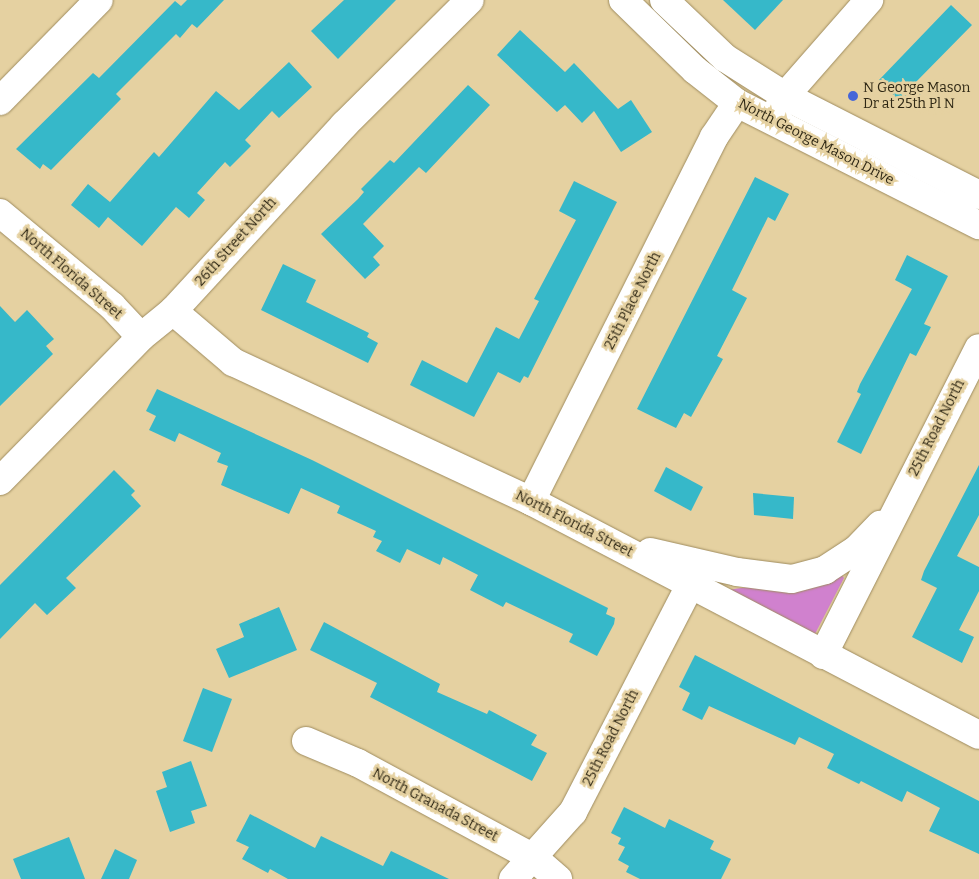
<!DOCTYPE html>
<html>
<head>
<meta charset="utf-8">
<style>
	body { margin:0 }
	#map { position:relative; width:979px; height:879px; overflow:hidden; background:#e5d1a1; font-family:Bitter,serif }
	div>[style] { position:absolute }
	.forest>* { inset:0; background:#d081ce }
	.building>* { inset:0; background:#36b8c9 }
	.roads { filter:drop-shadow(0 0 1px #9f8c5f) drop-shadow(0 0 1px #9f8c5f) }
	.minor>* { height:28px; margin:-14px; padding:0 14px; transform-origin:14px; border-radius:14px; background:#fff }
	.dots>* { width:14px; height:14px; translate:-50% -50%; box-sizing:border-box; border:2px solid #e5d1a1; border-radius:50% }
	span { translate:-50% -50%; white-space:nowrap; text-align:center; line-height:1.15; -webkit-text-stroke:5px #e5d1a1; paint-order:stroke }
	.poi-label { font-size:14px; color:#2f2815 }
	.left { translate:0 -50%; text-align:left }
	.street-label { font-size:14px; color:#2f2815 }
</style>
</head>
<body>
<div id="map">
	<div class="forest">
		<i style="clip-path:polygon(841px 574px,844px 578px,815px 634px,727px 590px)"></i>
	</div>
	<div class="building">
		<i style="clip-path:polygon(187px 0,224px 0,197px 28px,192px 24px,180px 38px,176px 34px,116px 94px,121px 99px,51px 170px,43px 164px,40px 169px,16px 149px,93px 73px,99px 78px,175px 1px,181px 6px)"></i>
		<i style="clip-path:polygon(344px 0,396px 0,338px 59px,311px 31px)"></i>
		<i style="clip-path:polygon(723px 0,783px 0,755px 30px)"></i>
		<i style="clip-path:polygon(951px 5px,972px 25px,912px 86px,922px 96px,908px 110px,879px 80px)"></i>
		<i style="clip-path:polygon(520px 30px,565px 72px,574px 63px,618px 109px,631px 100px,652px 132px,621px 152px,594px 111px,582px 123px,565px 105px,557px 112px,497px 55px)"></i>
		<i style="clip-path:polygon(289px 62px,312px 87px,279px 118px,272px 111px,245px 140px,251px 146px,230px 167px,225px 162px,197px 193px,205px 200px,189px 218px,176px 207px,142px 246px,108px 217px,99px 228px,71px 205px,88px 184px,110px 202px,154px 152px,159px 157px,216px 91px,239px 110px)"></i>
		<i style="clip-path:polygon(468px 85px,490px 105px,426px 173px,419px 167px,363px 224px,384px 246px,373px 257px,380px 265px,365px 279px,321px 234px,358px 199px,364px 192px,361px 189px,390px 160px,394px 163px)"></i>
		<i style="clip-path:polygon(755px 177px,789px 194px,775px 221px,768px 217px,732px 290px,747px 298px,717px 356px,723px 359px,691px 417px,684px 413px,676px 428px,637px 409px)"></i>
		<i style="clip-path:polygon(574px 181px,617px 202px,528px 378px,524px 376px,520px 383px,498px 372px,474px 417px,410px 385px,422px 360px,467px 383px,496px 327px,519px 339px,539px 301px,534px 299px,576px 220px,559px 211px)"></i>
		<i style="clip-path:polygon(907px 255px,948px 276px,924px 324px,931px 327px,916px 356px,910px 353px,861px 454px,837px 442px,861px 394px,857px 392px,860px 384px,912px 289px,895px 280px)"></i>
		<i style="clip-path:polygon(283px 264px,316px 280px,306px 302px,369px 333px,367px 337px,378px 343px,368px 363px,261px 310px)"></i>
		<i style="clip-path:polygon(0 306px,15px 322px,27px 310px,54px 339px,46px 346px,53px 354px,0 406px)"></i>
		<i style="clip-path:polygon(157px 389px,312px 460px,608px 608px,606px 614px,615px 618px,614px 624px,597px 656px,569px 642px,573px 634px,506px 602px,503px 607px,470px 590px,478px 575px,443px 557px,440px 565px,407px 549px,400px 563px,376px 551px,382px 541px,373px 537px,376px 531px,337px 513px,340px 506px,301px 488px,289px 514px,221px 485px,228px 466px,217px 462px,221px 453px,179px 433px,175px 442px,149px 430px,156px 416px,146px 411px)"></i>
		<i style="clip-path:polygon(979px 465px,979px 515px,957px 556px,979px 567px,979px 591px,959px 630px,974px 637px,962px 663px,912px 637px,937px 588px,921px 580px,924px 571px)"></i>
		<i style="clip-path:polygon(666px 467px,703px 487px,691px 511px,654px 491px)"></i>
		<i style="clip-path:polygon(114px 470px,135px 491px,131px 495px,141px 506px,66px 578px,76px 588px,47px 615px,35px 603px,0 639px,0 585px)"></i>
		<i style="clip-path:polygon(753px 493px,794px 497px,793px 519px,754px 515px)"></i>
		<i style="clip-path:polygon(279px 607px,297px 650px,229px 678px,216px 649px,244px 637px,239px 624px)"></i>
		<i style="clip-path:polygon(324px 622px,440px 684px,437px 692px,487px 714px,489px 710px,537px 735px,531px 745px,547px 753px,532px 781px,370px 697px,377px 683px,310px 650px)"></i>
		<i style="clip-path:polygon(695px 655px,979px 801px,979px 854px,929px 831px,940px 808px,907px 791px,902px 802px,861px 781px,859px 784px,827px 768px,834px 754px,799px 737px,795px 745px,709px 706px,702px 720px,682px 710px,690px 693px,679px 687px)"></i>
		<i style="clip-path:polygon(203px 688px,232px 699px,212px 752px,183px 741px)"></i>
		<i style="clip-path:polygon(191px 761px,207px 806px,191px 811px,195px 823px,170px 832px,156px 791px,167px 787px,162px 772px)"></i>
		<i style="clip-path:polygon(624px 807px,665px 828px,669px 819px,714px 841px,710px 849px,731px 859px,721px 879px,640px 879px,626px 872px,629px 866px,618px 860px,625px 847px,618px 844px,621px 838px,611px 833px)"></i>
		<i style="clip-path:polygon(250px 814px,315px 848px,321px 836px,383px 866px,391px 851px,449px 879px,288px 879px,270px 869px,268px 873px,242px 859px,249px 847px,236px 841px)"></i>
		<i style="clip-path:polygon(69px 837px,85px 879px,21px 879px,13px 859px)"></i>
		<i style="clip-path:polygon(115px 849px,137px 860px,129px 879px,101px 879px)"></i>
	</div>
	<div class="roads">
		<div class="minor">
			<i style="left:623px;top:0;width:100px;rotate:44.2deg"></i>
			<i style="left:695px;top:70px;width:53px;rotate:38.2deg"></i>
			<i style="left:737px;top:103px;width:271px;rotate:26.8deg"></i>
			<i style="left:664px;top:0;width:84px;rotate:43.6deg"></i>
			<i style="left:725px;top:58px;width:71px;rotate:32.3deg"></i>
			<i style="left:785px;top:96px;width:218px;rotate:27deg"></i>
			<i style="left:0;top:101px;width:141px;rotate:-45.6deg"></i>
			<i style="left:776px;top:113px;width:19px;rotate:-62deg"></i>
			<i style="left:785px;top:96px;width:128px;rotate:-48.8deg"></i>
			<i style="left:0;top:213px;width:146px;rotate:39.7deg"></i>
			<i style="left:112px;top:306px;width:42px;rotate:46.9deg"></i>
			<i style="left:173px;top:311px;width:79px;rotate:40.4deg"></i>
			<i style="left:233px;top:362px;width:329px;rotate:25deg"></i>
			<i style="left:531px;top:501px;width:505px;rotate:27.58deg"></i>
			<i style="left:0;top:481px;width:202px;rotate:-45.6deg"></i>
			<i style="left:141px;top:337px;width:41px;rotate:-39.1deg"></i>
			<i style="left:173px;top:311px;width:253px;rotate:-47.4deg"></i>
			<i style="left:344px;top:125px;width:177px;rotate:-44.8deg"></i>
			<i style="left:531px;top:501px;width:407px;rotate:-63.3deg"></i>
			<i style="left:714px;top:137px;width:41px;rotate:-55.9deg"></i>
			<i style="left:650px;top:552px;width:89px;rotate:12.9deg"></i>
			<i style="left:737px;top:572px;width:55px;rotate:7.3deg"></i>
			<i style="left:792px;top:579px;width:34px;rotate:-15deg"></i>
			<i style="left:825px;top:570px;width:37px;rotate:-33deg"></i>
			<i style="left:856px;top:550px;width:35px;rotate:-46deg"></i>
			<i style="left:823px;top:655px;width:344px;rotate:-63.1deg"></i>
			<i style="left:306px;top:741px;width:56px;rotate:22.9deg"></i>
			<i style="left:358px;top:763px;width:200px;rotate:28.4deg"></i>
			<i style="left:534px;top:858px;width:32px;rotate:41deg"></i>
			<i style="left:513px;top:879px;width:90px;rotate:-48.2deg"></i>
			<i style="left:573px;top:812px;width:258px;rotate:-62.7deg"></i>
		</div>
	</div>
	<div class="dots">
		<i style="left:853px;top:96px;background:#4566d9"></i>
	</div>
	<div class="poi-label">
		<span class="left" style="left:863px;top:96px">N George Mason<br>Dr at 25th Pl N</span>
	</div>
	<div class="street-label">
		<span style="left:816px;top:142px;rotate:27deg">North George Mason Drive</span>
		<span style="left:236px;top:242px;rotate:-48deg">26th Street North</span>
		<span style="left:71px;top:274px;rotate:41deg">North Florida Street</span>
		<span style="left:633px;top:301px;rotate:-63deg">25th Place North</span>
		<span style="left:937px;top:428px;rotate:-63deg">25th Road North</span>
		<span style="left:574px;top:524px;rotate:27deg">North Florida Street</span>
		<span style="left:611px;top:738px;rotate:-63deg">25th Road North</span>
		<span style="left:435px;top:805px;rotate:28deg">North Granada Street</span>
	</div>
</div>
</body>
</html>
